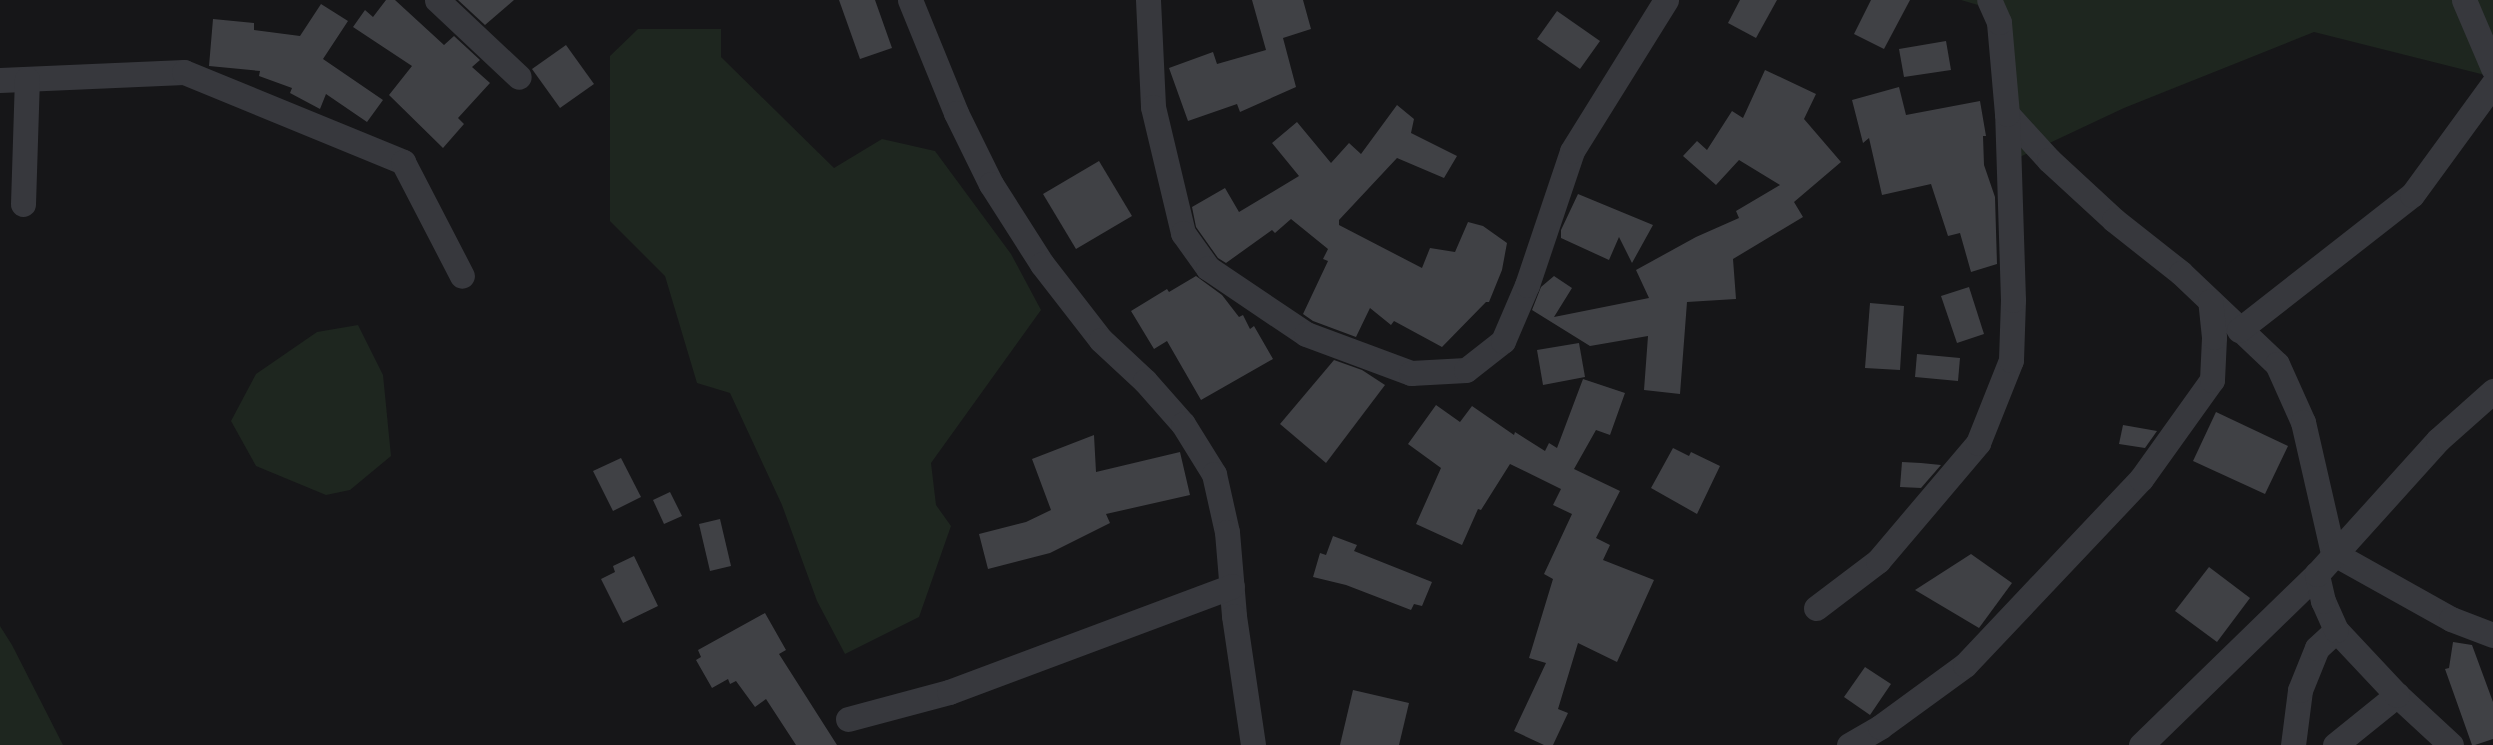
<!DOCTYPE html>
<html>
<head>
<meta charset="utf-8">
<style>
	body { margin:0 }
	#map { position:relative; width:2493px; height:745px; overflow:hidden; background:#161618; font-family:Poppins,sans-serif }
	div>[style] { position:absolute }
	.green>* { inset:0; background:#1e261f }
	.building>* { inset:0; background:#404145 }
	.minor>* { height:25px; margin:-12.5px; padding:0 12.5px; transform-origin:12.5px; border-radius:12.5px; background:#37383d }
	span { translate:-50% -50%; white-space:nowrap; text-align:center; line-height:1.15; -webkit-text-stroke:4px #111113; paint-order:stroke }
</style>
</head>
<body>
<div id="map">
	<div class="green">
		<i style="clip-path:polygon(1961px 0,2493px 0,2493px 77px,2314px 32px,2124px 108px,2007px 163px,1988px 8px)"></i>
		<i style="clip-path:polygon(638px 29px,721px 29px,721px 57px,834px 168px,882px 139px,935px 151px,1011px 254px,1041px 310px,931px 463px,936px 505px,951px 526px,919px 617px,845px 654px,817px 601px,782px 505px,730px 393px,697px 383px,665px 276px,610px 221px,610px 56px)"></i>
		<i style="clip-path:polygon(358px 325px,383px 375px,391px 456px,350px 490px,326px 495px,256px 466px,231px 421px,256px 374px,317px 332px)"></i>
		<i style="clip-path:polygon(0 626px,12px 645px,63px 745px,0 745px)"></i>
	</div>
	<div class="building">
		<i style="clip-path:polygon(386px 0,395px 0,444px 45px,454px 36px,480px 60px,472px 67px,490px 83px,458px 118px,464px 124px,443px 148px,389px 95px,412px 66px,353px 27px,365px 10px,373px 17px)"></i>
		<i style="clip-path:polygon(458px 0,514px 0,485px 25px)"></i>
		<i style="clip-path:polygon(839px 0,875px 0,892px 48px,860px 59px)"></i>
		<i style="clip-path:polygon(1252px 0,1303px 0,1311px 29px,1283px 38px,1296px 87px,1240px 112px,1237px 104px,1188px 121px,1169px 68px,1213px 52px,1217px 64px,1266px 50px)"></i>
		<i style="clip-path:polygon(1740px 0,1777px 0,1756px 38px,1728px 23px)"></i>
		<i style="clip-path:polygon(1871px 0,1910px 0,1884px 49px,1854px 34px)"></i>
		<i style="clip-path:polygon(321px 4px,348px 21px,323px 59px,383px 100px,367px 122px,326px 94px,320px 109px,290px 93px,292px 88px,259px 76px,260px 71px,209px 66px,213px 19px,254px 23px,254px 30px,300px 36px)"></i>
		<i style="clip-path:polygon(1557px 11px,1600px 41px,1580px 69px,1537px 39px)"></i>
		<i style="clip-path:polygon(1946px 41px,1951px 70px,1904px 77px,1899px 49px)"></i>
		<i style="clip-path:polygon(566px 45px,594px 84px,560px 108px,532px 69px)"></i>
		<i style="clip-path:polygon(1765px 70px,1816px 94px,1804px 119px,1841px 162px,1794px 202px,1803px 217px,1733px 259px,1736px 299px,1687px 302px,1680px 394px,1644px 390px,1648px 336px,1590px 346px,1532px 310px,1541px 287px,1554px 276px,1572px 288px,1554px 317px,1649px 298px,1636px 270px,1696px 237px,1739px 218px,1736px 211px,1780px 185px,1739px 160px,1716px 185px,1683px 156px,1697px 141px,1707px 150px,1732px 111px,1743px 118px)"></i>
		<i style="clip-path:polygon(1899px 87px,1906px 115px,1980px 101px,1986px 136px,1983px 136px,1984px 165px,1995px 197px,1997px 264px,1971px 272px,1960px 233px,1948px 236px,1931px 184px,1882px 195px,1869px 138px,1863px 143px,1852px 100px)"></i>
		<i style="clip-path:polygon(1397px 105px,1414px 119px,1411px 133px,1457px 156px,1444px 178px,1397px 158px,1339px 220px,1339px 225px,1422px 268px,1430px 248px,1455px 252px,1468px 222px,1483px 226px,1507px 243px,1502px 270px,1489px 302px,1486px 302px,1442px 347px,1394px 321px,1391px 325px,1370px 308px,1356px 337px,1313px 321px,1303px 314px,1328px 261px,1323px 259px,1328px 249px,1291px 219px,1275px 233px,1272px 230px,1226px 263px,1218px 258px,1196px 227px,1192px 207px,1225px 188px,1239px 212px,1299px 176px,1272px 143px,1297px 122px,1331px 163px,1349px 143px,1361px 154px)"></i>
		<i style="clip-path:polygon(1099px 161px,1132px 216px,1076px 249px,1043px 194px)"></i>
		<i style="clip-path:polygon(1578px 194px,1653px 225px,1632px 263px,1619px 237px,1609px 260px,1561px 238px,1561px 230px)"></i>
		<i style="clip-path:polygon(1196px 276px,1222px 295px,1239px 317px,1243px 315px,1250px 329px,1254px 326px,1273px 359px,1201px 400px,1167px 341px,1154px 349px,1131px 311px,1167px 289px,1169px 292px)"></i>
		<i style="clip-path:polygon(1969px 287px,1984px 334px,1957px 343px,1941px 296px)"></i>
		<i style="clip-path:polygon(1870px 303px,1904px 306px,1900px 370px,1865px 368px)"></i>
		<i style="clip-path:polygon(1579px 343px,1585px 377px,1543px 385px,1537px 350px)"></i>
		<i style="clip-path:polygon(1917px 354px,1960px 358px,1958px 381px,1915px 377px)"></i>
		<i style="clip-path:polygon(1334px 360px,1362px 370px,1385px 385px,1326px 463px,1280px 424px)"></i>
		<i style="clip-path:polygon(1583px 379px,1625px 393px,1610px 435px,1596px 430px,1574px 469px,1620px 491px,1596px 538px,1610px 545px,1603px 560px,1654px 580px,1617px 662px,1578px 643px,1558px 709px,1568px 713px,1553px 745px,1544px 745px,1514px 731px,1546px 663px,1529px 658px,1553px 579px,1544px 574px,1572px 514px,1553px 505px,1561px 489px,1510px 464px,1481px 510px,1478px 509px,1462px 545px,1416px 524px,1441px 468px,1408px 444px,1436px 405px,1460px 422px,1472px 406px,1514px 435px,1515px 432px,1545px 451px,1549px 443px,1557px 448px)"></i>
		<i style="clip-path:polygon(2216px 412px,2288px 446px,2265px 494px,2193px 461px)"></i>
		<i style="clip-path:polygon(2123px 425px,2157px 431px,2145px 448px,2119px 444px)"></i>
		<i style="clip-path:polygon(1094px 435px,1096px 472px,1180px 452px,1190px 495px,1106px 514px,1110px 523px,1050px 553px,988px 569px,979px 534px,1026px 522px,1051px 510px,1032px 459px)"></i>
		<i style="clip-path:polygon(1673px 448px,1689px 456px,1691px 452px,1720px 466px,1697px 514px,1651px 488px)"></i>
		<i style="clip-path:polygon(621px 458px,641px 497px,613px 511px,593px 471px)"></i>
		<i style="clip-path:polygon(1902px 462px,1921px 463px,1941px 465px,1921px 488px,1900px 487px)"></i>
		<i style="clip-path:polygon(670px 492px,682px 516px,664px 524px,653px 500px)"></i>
		<i style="clip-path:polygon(720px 519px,731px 566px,710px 571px,699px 524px)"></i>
		<i style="clip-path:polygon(1333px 536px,1357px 545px,1354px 551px,1432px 582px,1422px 606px,1414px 604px,1411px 610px,1346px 585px,1313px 577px,1320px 553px,1326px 555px)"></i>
		<i style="clip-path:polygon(1971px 554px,2012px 583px,1979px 628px,1915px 590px)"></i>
		<i style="clip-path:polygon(634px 556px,658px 606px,623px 623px,601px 579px,615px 572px,613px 566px)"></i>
		<i style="clip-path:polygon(2209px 567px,2250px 598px,2217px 642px,2175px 611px)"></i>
		<i style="clip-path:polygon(765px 613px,786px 650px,779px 654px,837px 745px,796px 745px,766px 699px,755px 707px,736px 681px,730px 684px,728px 679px,712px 688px,696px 660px,701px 657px,698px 650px)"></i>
		<i style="clip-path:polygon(2453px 642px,2472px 645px,2493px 702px,2493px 739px,2475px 745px,2472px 745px,2445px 669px,2449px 668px)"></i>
		<i style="clip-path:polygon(1865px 667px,1891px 684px,1870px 715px,1844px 697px)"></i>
		<i style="clip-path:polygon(1353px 690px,1409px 703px,1399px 745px,1340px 745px)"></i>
	</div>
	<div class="minor">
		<i style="left:437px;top:0;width:112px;rotate:43.2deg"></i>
		<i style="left:910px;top:0;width:122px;rotate:67.8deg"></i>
		<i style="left:956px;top:113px;width:79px;rotate:63.8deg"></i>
		<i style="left:991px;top:184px;width:95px;rotate:57.5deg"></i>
		<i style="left:1042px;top:264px;width:96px;rotate:52.2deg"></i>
		<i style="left:1101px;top:340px;width:60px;rotate:43deg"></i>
		<i style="left:1145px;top:381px;width:57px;rotate:48.5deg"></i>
		<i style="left:1183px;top:424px;width:59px;rotate:58.2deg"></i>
		<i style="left:1214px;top:474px;width:59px;rotate:77.4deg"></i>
		<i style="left:1227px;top:532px;width:84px;rotate:85.2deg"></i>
		<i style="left:1234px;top:616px;width:130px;rotate:81.6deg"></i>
		<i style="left:1148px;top:0;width:107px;rotate:87.3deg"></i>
		<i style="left:1153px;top:107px;width:130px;rotate:76.6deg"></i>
		<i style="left:1183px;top:233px;width:43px;rotate:54.5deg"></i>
		<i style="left:1208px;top:268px;width:118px;rotate:34deg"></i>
		<i style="left:1306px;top:334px;width:112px;rotate:20.4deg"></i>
		<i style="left:1411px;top:373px;width:55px;rotate:-3.1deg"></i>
		<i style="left:1466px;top:370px;width:47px;rotate:-38.1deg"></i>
		<i style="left:1503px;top:341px;width:61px;rotate:-66.8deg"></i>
		<i style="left:1527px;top:285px;width:141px;rotate:-71.4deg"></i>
		<i style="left:1572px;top:151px;width:178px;rotate:-58.1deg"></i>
		<i style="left:2464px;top:0;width:74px;rotate:66.9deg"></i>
		<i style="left:0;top:80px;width:184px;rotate:-2.5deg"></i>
		<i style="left:184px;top:72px;width:237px;rotate:22.3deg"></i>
		<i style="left:403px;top:162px;width:128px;rotate:62.6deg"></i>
		<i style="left:2007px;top:114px;width:62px;rotate:47.6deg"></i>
		<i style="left:2049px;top:160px;width:88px;rotate:42.7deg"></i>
		<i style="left:2114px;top:220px;width:85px;rotate:38.3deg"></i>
		<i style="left:2181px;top:273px;width:132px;rotate:43.5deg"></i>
		<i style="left:2277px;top:364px;width:64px;rotate:65.9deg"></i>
		<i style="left:2303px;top:422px;width:134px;rotate:77.1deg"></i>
		<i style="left:2333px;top:553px;width:135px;rotate:29.2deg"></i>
		<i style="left:2451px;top:619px;width:45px;rotate:20.9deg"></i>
		<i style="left:23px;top:204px;width:125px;rotate:-88.2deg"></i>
		<i style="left:2239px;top:330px;width:219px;rotate:-38deg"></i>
		<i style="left:2412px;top:195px;width:137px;rotate:-53.9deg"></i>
		<i style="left:1816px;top:608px;width:78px;rotate:-37.2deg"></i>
		<i style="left:1878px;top:561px;width:155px;rotate:-49.7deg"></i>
		<i style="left:1978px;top:443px;width:89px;rotate:-68.3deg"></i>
		<i style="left:2011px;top:360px;width:60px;rotate:-88.1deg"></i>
		<i style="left:2013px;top:300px;width:186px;rotate:-91.8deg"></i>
		<i style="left:2007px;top:114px;width:92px;rotate:-95deg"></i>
		<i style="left:1999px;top:22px;width:24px;rotate:-114deg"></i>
		<i style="left:848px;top:719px;width:105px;rotate:-15deg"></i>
		<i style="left:949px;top:692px;width:302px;rotate:-20.5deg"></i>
		<i style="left:1849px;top:745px;width:36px;rotate:-30deg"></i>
		<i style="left:1880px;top:727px;width:105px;rotate:-36.1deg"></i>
		<i style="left:1965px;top:665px;width:256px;rotate:-46.6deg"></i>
		<i style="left:2141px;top:479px;width:122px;rotate:-54.4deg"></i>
		<i style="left:2212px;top:380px;width:43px;rotate:-87.3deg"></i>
		<i style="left:2214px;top:337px;width:36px;rotate:-96deg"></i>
		<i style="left:2141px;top:745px;width:245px;rotate:-44.2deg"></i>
		<i style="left:2293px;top:745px;width:55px;rotate:-82.7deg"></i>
		<i style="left:2300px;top:690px;width:45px;rotate:-68deg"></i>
		<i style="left:2317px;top:648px;width:26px;rotate:-43deg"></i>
		<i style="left:2335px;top:745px;width:80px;rotate:-38.9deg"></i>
		<i style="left:2451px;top:745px;width:74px;rotate:-137.2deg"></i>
		<i style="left:2397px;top:695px;width:89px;rotate:-133.2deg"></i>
		<i style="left:2336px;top:630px;width:32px;rotate:-114deg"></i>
		<i style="left:2323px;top:601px;width:28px;rotate:-103deg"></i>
		<i style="left:2317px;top:574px;width:181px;rotate:-47.9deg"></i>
		<i style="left:2438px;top:440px;width:74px;rotate:-41.7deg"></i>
	</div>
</div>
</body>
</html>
